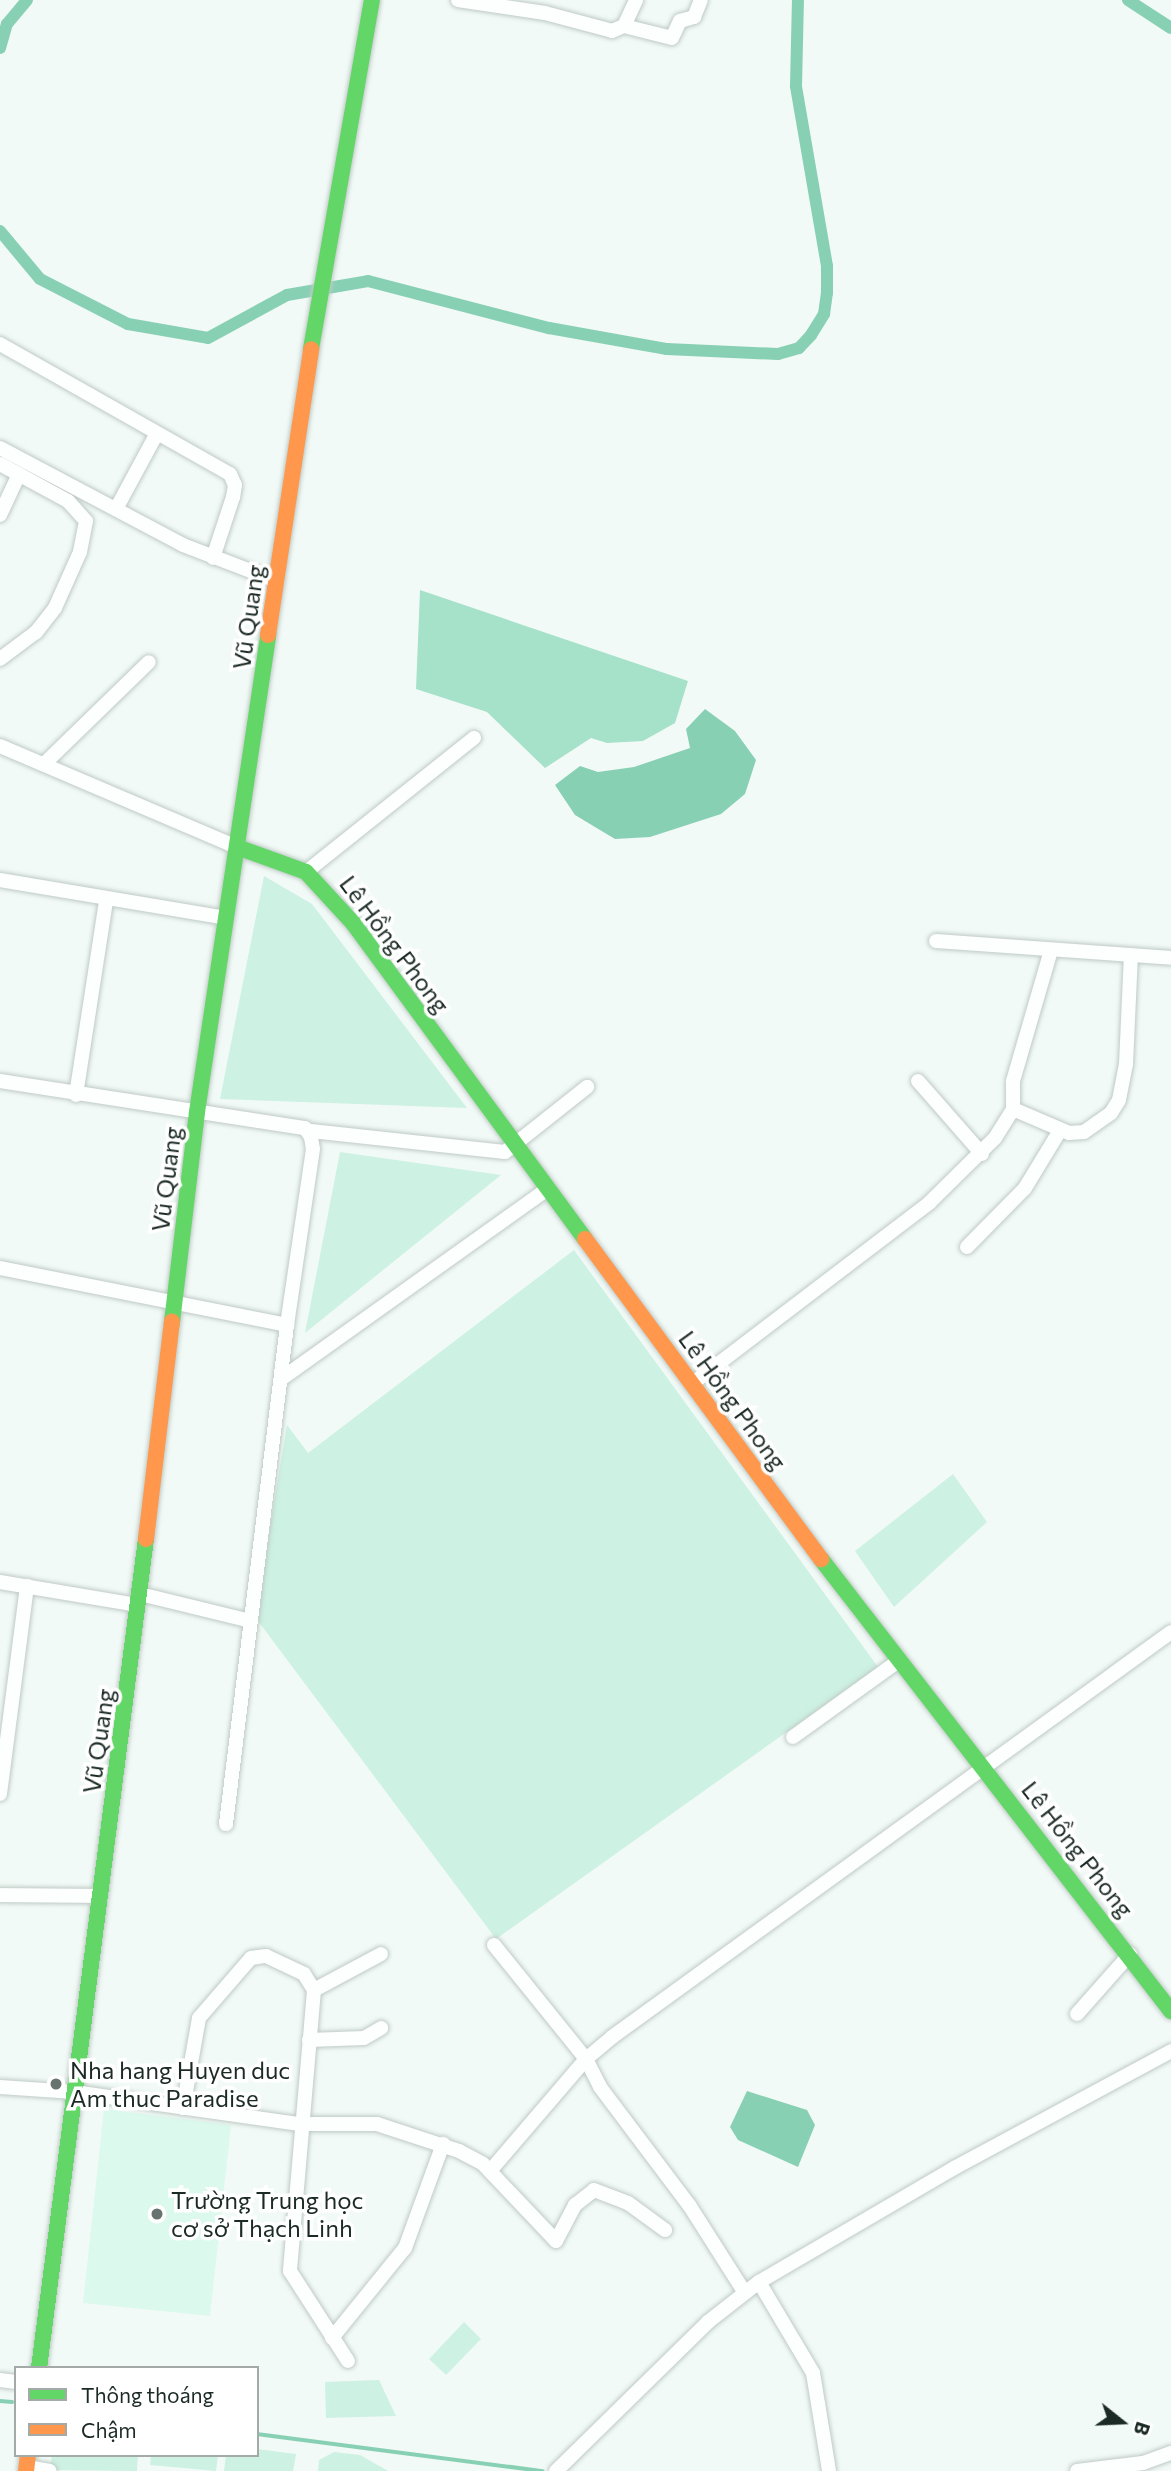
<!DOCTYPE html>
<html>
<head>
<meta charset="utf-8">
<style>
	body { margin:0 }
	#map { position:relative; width:1171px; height:2471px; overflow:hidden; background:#f2faf7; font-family:Commissioner,sans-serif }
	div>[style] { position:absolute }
	.built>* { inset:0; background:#dcf9ed }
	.green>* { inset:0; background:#cdf1e2 }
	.forest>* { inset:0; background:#a6e1ca }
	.water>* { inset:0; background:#88d0b4 }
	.stream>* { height:3.5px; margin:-1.75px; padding:0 1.75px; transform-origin:1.75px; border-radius:1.75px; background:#88d0b4 }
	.canal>* { height:12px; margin:-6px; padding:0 6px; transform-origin:6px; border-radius:6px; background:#88d0b4 }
	.roads { filter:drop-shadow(0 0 2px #bfcac5) drop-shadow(0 0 2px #bfcac5) }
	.street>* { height:14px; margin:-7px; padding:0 7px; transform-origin:7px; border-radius:7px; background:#fdfefe }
	.fast>* { height:16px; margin:-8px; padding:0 8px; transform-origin:8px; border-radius:8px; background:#63d668 }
	.slow>* { height:16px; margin:-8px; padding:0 8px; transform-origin:8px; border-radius:8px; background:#ff974d }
	.dots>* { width:19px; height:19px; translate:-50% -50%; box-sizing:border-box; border:4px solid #fff; border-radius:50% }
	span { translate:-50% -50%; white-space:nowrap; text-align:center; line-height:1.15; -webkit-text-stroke:7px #fff; paint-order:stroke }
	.street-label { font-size:24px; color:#1b2a24 }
	.poi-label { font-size:24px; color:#1b2a24 }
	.left { translate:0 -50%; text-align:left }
	.legend { position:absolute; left:14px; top:2366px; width:245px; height:91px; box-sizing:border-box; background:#fff; border:2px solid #a4aaa7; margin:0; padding:9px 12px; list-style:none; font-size:21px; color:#1b2a24 }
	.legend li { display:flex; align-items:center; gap:14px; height:35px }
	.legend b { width:35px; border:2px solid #a4aaa7 }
	.north { position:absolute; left:1087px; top:2387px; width:70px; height:70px; -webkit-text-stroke:5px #fff; paint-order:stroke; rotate:108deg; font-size:19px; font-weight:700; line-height:28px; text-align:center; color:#1b2a24 }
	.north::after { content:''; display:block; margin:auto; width:24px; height:32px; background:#1b2a24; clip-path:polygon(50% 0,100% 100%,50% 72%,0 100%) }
</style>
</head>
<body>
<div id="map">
	<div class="built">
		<i style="clip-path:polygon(104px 2109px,231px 2125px,210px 2316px,83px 2303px)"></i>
	</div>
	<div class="green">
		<i style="clip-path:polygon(264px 876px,312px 904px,467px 1108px,220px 1099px)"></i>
		<i style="clip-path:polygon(340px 1152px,501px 1175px,305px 1333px)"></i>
		<i style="clip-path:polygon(574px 1250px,878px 1667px,496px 1939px,255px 1617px,287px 1425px,308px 1453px)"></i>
		<i style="clip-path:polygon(953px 1474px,987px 1522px,894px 1607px,855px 1551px)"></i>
		<i style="clip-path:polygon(464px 2322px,481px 2339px,446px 2375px,429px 2359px)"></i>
		<i style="clip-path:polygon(379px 2380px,396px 2416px,326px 2418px,325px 2382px)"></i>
		<i style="clip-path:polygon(257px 2449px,296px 2454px,293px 2471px,224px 2471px,226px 2455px,257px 2455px)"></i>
		<i style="clip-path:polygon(334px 2452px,360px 2455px,388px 2471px,318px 2471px,319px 2460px)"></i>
		<i style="clip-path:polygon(52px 2455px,138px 2455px,137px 2471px,50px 2470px)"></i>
		<i style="clip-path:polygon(151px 2455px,218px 2455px,216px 2471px,150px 2465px)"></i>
	</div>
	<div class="forest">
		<i style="clip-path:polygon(420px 590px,688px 681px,675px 723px,643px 741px,607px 743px,591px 738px,545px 768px,487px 712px,416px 689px)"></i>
	</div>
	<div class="water">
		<i style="clip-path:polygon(705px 709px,735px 731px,756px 760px,745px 794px,721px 814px,650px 837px,615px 839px,575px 815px,555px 785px,580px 766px,598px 772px,634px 767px,690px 748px,686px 729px)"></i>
		<i style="clip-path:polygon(747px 2091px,807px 2110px,815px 2125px,798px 2167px,738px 2140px,730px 2127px)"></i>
	</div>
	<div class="stream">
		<i style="left:0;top:2401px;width:12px;rotate:5deg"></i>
		<i style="left:257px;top:2434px;width:288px;rotate:7.4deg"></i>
	</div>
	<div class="canal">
		<i style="left:1128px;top:0;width:51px;rotate:33.1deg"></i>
		<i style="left:0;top:48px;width:25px;rotate:-74deg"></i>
		<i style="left:7px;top:24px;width:31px;rotate:-50deg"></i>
		<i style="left:0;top:231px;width:62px;rotate:50.2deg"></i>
		<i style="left:40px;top:279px;width:99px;rotate:27.1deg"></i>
		<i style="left:128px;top:324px;width:81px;rotate:9.9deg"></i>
		<i style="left:208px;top:338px;width:90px;rotate:-28.6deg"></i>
		<i style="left:287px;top:295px;width:82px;rotate:-9.8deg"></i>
		<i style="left:368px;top:281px;width:187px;rotate:14.6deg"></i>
		<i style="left:549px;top:328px;width:120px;rotate:10.1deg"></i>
		<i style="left:667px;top:349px;width:111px;rotate:2.6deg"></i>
		<i style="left:778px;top:354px;width:22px;rotate:-16deg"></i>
		<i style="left:799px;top:348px;width:18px;rotate:-47deg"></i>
		<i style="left:811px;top:335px;width:25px;rotate:-58deg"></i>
		<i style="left:824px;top:314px;width:21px;rotate:-82deg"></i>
		<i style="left:827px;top:293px;width:27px;rotate:-90deg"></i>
		<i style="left:827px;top:266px;width:183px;rotate:-99.8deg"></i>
		<i style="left:796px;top:86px;width:86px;rotate:-88.7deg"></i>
	</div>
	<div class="roads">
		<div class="street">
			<i style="left:458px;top:0;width:88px;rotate:8.5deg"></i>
			<i style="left:545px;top:13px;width:69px;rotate:15deg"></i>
			<i style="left:612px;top:31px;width:13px;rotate:-23deg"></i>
			<i style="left:624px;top:26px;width:29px;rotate:-65deg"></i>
			<i style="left:624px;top:26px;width:49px;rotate:14deg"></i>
			<i style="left:672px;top:38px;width:19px;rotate:-65deg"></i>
			<i style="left:680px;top:21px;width:15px;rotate:-16deg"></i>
			<i style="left:694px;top:17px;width:18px;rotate:-68deg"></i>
			<i style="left:0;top:344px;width:264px;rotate:29.5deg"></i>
			<i style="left:230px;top:474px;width:12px;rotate:66deg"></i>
			<i style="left:235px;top:485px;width:12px;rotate:99deg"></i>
			<i style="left:233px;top:497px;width:64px;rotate:108.2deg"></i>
			<i style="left:0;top:448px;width:207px;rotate:27.9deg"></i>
			<i style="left:183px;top:545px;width:101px;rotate:21deg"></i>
			<i style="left:0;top:464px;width:77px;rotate:28.6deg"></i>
			<i style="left:68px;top:501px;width:27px;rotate:48deg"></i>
			<i style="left:86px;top:521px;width:32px;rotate:101deg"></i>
			<i style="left:80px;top:552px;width:61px;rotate:114.1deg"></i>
			<i style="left:55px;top:608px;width:31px;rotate:128deg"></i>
			<i style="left:36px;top:632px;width:45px;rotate:143.1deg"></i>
			<i style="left:116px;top:509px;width:84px;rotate:-61.6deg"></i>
			<i style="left:0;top:515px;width:45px;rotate:-65.1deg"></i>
			<i style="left:0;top:746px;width:258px;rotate:23.1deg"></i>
			<i style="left:44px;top:764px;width:146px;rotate:-44.2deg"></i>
			<i style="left:306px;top:872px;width:215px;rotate:-38.6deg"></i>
			<i style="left:0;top:880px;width:229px;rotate:9.5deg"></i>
			<i style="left:936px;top:941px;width:236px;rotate:4.1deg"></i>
			<i style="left:0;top:1081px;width:309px;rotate:8.8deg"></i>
			<i style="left:305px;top:1128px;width:11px;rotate:56deg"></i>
			<i style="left:311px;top:1137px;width:12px;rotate:81deg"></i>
			<i style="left:313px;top:1149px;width:178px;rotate:98.4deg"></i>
			<i style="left:287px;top:1325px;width:503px;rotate:96.97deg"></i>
			<i style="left:918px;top:1081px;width:97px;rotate:48.8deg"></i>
			<i style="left:76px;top:1095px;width:196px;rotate:-81.2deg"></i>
			<i style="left:1013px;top:1109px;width:61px;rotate:23.2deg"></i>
			<i style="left:1069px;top:1133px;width:15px;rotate:-4deg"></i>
			<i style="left:1084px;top:1132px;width:33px;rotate:-35deg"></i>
			<i style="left:1111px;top:1113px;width:15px;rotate:-58deg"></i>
			<i style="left:1119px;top:1100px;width:37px;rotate:-79deg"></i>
			<i style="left:1126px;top:1064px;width:109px;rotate:-87.4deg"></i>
			<i style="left:311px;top:1137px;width:6px;rotate:-90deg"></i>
			<i style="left:311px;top:1131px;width:195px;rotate:6.2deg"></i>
			<i style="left:505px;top:1152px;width:105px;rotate:-38.4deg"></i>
			<i style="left:967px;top:1247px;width:83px;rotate:-45.5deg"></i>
			<i style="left:1025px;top:1188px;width:66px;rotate:-58.7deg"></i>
			<i style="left:0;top:1268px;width:293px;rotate:11.2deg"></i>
			<i style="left:281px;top:1379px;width:329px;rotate:-35.5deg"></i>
			<i style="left:693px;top:1383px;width:297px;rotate:-37.3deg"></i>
			<i style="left:929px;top:1203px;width:93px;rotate:-44.6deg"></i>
			<i style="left:995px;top:1138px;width:34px;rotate:-58deg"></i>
			<i style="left:1013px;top:1109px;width:28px;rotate:-90deg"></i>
			<i style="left:1013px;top:1081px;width:136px;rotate:-73.8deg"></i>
			<i style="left:0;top:1582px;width:140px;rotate:9.5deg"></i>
			<i style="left:140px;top:1594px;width:114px;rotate:13.7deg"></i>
			<i style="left:793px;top:1737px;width:128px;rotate:-35.8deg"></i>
			<i style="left:0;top:1794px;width:210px;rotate:-82.6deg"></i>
			<i style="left:0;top:1895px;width:100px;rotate:0.6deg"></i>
			<i style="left:494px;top:1945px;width:146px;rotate:51.1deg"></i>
			<i style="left:586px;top:2059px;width:31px;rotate:63deg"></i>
			<i style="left:600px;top:2087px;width:148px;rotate:53deg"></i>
			<i style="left:689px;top:2205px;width:104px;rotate:57.5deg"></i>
			<i style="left:314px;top:1990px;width:76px;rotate:-28.2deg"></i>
			<i style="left:1077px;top:2014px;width:80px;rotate:-48.5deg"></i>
			<i style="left:309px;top:2040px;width:55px;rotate:-2.1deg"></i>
			<i style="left:364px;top:2038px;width:20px;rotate:-30deg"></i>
			<i style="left:0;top:2087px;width:74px;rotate:3.9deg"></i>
			<i style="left:74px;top:2092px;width:228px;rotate:8.1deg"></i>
			<i style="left:300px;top:2124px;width:77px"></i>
			<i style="left:377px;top:2124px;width:86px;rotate:18.2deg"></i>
			<i style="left:459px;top:2151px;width:27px;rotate:28deg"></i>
			<i style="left:483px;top:2164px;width:106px;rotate:46.5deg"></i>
			<i style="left:556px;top:2241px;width:41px;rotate:-62.2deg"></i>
			<i style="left:575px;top:2205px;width:24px;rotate:-38deg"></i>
			<i style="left:594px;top:2190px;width:36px;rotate:21deg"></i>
			<i style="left:628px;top:2203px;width:46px;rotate:36.1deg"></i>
			<i style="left:183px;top:2108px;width:91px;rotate:-79.9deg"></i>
			<i style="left:199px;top:2018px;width:79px;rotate:-49.1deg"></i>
			<i style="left:251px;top:1958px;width:15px;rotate:-8deg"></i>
			<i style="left:266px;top:1956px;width:42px;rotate:25.3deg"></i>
			<i style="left:304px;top:1974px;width:19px;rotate:58deg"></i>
			<i style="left:314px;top:1990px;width:282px;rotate:94.9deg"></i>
			<i style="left:290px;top:2271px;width:107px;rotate:57.2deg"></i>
			<i style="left:490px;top:2171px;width:148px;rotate:-49.4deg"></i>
			<i style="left:586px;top:2059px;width:34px;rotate:-40deg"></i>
			<i style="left:612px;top:2037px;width:690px;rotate:-35.92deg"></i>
			<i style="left:759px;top:2282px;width:106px;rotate:59.3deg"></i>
			<i style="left:813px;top:2373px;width:99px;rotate:80.7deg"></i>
			<i style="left:332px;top:2338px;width:116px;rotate:-51deg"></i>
			<i style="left:405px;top:2248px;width:111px;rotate:-69.9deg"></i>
			<i style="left:0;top:2380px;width:16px;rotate:7deg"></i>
			<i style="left:27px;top:2467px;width:23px;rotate:10deg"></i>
			<i style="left:556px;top:2471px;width:213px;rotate:-44.4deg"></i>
			<i style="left:708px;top:2322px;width:65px;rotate:-38.1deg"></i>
			<i style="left:759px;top:2282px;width:226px;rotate:-30.3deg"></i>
			<i style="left:954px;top:2168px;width:247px;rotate:-28.3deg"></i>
			<i style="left:1077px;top:2471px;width:66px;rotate:-6.9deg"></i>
			<i style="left:1143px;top:2463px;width:30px;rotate:-20deg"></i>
		</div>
		<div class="fast">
			<i style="left:311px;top:349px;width:354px;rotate:-80.1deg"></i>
			<i style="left:237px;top:847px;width:73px;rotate:19.9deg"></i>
			<i style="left:306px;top:872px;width:69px;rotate:47.3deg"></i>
			<i style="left:353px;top:923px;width:392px;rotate:53.7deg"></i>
			<i style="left:172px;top:1322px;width:211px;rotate:-83.2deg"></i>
			<i style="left:197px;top:1112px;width:482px;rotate:-81.5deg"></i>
			<i style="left:821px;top:1559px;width:572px;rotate:52.25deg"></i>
			<i style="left:39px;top:2368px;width:836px;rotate:-82.65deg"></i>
		</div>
		<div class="slow">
			<i style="left:268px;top:635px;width:289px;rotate:-81.4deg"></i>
			<i style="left:585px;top:1239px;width:398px;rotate:53.6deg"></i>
			<i style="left:146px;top:1539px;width:219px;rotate:-83.2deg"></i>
			<i style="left:26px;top:2471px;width:16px;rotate:-83deg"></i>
		</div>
	</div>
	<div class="dots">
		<i style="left:56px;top:2084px;background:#66736e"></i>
		<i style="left:157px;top:2214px;background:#66736e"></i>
	</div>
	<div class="street-label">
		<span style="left:248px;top:617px;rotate:-82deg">Vũ Quang</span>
		<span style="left:395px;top:944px;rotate:53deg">Lê Hồng Phong</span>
		<span style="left:166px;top:1179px;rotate:-83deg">Vũ Quang</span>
		<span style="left:733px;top:1400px;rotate:54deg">Lê Hồng Phong</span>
		<span style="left:98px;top:1741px;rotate:-82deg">Vũ Quang</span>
		<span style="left:1078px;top:1849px;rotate:52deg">Lê Hồng Phong</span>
	</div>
	<div class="poi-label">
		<span class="left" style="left:70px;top:2084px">Nha hang Huyen duc<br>Am thuc Paradise</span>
		<span class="left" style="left:171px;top:2214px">Trường Trung học<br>cơ sở Thạch Linh</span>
	</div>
	<ul class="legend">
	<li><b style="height:9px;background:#63d668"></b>Thông thoáng</li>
	<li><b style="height:9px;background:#ff974d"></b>Chậm</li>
	</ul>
	<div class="north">B</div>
</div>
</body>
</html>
